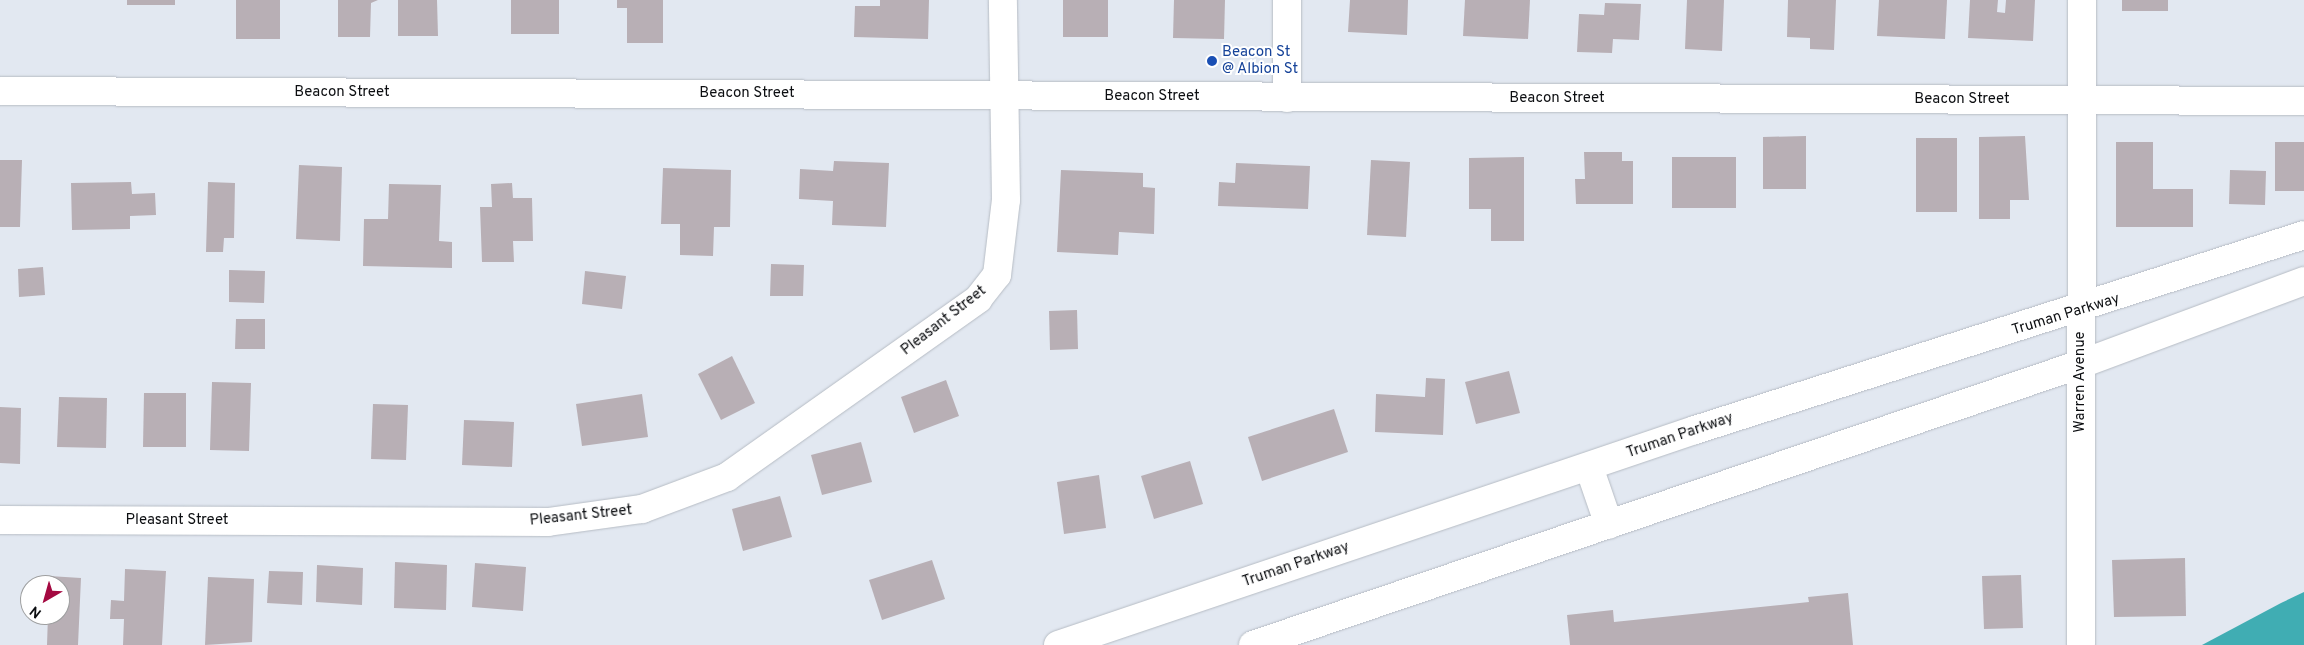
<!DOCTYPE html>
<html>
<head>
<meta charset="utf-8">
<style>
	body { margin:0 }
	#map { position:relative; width:2304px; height:645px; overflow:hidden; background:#e2e8f1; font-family:Overpass,sans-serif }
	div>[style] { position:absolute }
	.water>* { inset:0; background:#40adb3 }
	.building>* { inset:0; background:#b8afb5 }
	.roads { filter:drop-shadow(0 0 1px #b6bcc4) drop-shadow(0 0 1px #b6bcc4) }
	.minor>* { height:28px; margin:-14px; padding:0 14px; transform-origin:14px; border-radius:14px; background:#fff }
	.secondary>* { height:28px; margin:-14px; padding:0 14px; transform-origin:14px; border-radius:14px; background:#fff }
	.dots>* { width:14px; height:14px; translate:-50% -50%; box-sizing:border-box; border:2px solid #fff; border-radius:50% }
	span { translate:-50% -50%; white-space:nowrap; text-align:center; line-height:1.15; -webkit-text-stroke:4px #fff; paint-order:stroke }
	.transit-label { font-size:15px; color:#164399 }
	.left { translate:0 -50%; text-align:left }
	.street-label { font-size:15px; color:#0c0e11 }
	.north { position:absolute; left:20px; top:575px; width:50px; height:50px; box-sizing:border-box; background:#fff; border:1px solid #9e9fa0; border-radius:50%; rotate:218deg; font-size:14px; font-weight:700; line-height:20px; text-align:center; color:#0c0e11 }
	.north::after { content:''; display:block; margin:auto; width:18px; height:22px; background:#a40941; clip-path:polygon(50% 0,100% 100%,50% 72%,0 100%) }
</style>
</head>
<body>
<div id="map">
	<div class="water">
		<i style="clip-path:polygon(2304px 592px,2304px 645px,2202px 645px,2281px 603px)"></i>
	</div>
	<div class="building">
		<i style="clip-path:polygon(127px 0,175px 0,175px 5px,127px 5px)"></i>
		<i style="clip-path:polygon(236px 0,280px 0,280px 39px,236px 39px)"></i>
		<i style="clip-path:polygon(338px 0,378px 0,371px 3px,370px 37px,338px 37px)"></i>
		<i style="clip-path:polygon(398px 0,437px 0,438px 36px,398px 36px)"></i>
		<i style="clip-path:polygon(511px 0,559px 0,559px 34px,511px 34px)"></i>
		<i style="clip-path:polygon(617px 0,663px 0,663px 43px,627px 43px,627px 8px,617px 8px)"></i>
		<i style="clip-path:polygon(880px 0,929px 0,928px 39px,854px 37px,855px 6px,880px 6px)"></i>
		<i style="clip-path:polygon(1063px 0,1108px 0,1108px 37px,1063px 37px)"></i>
		<i style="clip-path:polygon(1174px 0,1225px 0,1224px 39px,1173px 38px)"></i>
		<i style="clip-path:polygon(1350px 0,1408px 0,1407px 35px,1348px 32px)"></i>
		<i style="clip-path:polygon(1465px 0,1530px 0,1528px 39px,1463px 36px)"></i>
		<i style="clip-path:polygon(1687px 0,1724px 0,1722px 51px,1685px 49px)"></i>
		<i style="clip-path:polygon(1788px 0,1836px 0,1834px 50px,1810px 49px,1810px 38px,1787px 37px)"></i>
		<i style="clip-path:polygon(1879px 0,1947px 0,1945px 39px,1877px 36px)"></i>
		<i style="clip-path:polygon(1970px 0,1998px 0,1997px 12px,2005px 13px,2006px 0,2035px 0,2033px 41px,1968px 38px)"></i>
		<i style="clip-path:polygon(2122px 0,2168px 0,2168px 11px,2122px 11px)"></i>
		<i style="clip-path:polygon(1605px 3px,1641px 4px,1639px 40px,1613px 39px,1612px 53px,1577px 52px,1579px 14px,1604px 15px)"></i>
		<i style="clip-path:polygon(1806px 136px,1806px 189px,1763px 189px,1763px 137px)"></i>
		<i style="clip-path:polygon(2025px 136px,2029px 200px,2010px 200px,2010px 219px,1979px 219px,1979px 137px)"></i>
		<i style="clip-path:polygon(1916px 138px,1957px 138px,1957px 212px,1916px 212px)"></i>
		<i style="clip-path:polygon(2116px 142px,2153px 142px,2153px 189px,2193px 189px,2193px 227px,2116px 227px)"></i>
		<i style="clip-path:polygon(2275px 142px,2304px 142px,2304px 191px,2275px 191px)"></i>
		<i style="clip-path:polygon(1584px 152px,1622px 152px,1622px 161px,1633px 161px,1633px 204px,1576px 204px,1575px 179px,1585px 179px)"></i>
		<i style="clip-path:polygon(1524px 157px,1524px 241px,1491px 241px,1491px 209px,1469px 209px,1469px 158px)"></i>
		<i style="clip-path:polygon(1672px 157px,1736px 157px,1736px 208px,1672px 208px)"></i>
		<i style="clip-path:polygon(0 160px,22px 160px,20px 227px,0 227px)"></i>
		<i style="clip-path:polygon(1371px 160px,1410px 162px,1406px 237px,1367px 235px)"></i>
		<i style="clip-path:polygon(834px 161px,889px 163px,886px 227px,832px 225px,833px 201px,799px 199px,800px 169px,833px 171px)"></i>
		<i style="clip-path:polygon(1236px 163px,1310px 166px,1308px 209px,1218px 206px,1219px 182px,1235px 183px)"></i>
		<i style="clip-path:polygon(299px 165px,342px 167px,340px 241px,296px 239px)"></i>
		<i style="clip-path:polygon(663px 168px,731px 170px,730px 227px,714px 227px,713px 256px,680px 255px,680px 224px,661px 224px)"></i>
		<i style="clip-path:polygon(1061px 170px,1143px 173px,1143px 187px,1155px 188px,1154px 234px,1119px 232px,1118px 255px,1057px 252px)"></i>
		<i style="clip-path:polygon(2230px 170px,2266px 171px,2265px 205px,2229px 204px)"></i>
		<i style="clip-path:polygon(131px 182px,132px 194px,155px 193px,156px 215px,130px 216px,130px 229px,72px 230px,71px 183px)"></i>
		<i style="clip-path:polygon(208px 182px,235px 183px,234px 238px,224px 238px,223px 252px,206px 252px)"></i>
		<i style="clip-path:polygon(512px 183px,513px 198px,532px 198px,533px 241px,513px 241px,514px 262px,482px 262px,480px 207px,492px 207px,491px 184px)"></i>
		<i style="clip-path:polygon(389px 184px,441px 185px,439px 241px,452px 242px,452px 268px,363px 266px,364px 219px,388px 219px)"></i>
		<i style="clip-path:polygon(771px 264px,804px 265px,803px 296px,770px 296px)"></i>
		<i style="clip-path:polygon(43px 267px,45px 295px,19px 297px,18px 269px)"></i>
		<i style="clip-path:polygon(229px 270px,265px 271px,264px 303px,229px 302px)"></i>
		<i style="clip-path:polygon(585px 271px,626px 276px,622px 309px,582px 304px)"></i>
		<i style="clip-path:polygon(1077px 310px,1078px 349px,1050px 350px,1049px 311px)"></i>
		<i style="clip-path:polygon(236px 319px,265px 319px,265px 349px,235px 349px)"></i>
		<i style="clip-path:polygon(732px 356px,755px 403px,721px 420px,698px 374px)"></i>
		<i style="clip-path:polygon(1509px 371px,1520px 413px,1476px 424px,1465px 382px)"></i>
		<i style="clip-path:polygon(1426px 378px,1445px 379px,1443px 435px,1375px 432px,1376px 394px,1425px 397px)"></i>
		<i style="clip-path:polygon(946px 380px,959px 416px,914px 433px,901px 397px)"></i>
		<i style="clip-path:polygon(212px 382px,251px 383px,249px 451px,210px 450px)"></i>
		<i style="clip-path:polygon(144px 393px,186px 393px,186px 447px,143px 447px)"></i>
		<i style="clip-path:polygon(642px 394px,648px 437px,582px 446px,576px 404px)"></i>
		<i style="clip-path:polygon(59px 397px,107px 398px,106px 448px,57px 447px)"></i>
		<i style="clip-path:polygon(373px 404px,408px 405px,406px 460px,371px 459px)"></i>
		<i style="clip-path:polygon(0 407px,21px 408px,20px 464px,0 463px)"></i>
		<i style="clip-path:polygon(1334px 409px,1348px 452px,1262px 481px,1248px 437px)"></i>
		<i style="clip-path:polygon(464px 420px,514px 422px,512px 467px,462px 465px)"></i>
		<i style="clip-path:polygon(861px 442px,872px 482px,822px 495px,811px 455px)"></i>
		<i style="clip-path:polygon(1190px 461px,1203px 504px,1154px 519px,1141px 476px)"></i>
		<i style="clip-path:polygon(1099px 475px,1106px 528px,1064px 534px,1057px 482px)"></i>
		<i style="clip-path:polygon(780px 496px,792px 537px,743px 551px,732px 509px)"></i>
		<i style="clip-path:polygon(2185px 558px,2186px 616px,2114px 617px,2112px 560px)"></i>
		<i style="clip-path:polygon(932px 560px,945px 599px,882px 620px,869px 580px)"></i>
		<i style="clip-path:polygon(395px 562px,447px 565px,446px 610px,394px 608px)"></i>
		<i style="clip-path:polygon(475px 563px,526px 567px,523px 611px,472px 607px)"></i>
		<i style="clip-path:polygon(317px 565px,363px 568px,362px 605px,316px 602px)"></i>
		<i style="clip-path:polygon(125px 569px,166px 571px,162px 645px,123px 645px,124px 619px,110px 619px,111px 600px,124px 601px)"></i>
		<i style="clip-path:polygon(269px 571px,303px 572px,302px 605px,267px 603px)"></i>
		<i style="clip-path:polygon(2021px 575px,2023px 628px,1984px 629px,1982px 576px)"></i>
		<i style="clip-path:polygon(49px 576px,81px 578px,78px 645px,47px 645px,48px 615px,60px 615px,60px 585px,49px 585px)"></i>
		<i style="clip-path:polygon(208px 577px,254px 579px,252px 642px,205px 645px)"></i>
		<i style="clip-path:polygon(1848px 593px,1853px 645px,1570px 645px,1567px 615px,1613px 610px,1614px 622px,1809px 602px,1808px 597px)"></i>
	</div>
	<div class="roads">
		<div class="minor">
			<i style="left:1287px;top:0;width:98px;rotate:90deg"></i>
			<i style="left:0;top:91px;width:2304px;rotate:0.25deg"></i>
			<i style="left:0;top:520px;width:548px;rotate:0.21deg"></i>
			<i style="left:548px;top:522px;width:95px;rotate:-7.9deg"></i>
			<i style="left:642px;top:509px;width:91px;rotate:-20.6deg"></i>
			<i style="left:727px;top:477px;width:308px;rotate:-35.3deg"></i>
			<i style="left:978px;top:299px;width:31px;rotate:-52deg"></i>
			<i style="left:997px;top:275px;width:76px;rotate:-83.2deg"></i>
			<i style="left:1006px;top:200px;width:200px;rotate:-90.9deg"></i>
			<i style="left:2081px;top:644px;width:644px;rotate:-89.91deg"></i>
		</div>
		<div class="secondary">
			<i style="left:1589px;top:467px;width:61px;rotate:71deg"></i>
			<i style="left:1058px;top:645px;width:672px;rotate:-18.65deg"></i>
			<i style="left:1695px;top:430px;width:639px;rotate:-17.75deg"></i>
			<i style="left:1253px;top:645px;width:874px;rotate:-18.75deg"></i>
			<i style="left:2081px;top:364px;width:238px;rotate:-20.4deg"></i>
		</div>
	</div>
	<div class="dots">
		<i style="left:1212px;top:61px;background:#1a4fb4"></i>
	</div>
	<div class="transit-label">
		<span class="left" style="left:1222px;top:61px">Beacon St<br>@ Albion St</span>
	</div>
	<div class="street-label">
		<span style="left:342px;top:93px">Beacon Street</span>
		<span style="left:747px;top:94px">Beacon Street</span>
		<span style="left:1152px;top:97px">Beacon Street</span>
		<span style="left:1557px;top:99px">Beacon Street</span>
		<span style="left:1962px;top:100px">Beacon Street</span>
		<span style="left:2066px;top:315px;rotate:-17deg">Truman Parkway</span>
		<span style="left:944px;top:321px;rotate:-38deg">Pleasant Street</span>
		<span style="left:2081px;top:382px;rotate:-90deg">Warren Avenue</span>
		<span style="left:1680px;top:436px;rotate:-19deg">Truman Parkway</span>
		<span style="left:581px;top:516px;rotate:-6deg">Pleasant Street</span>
		<span style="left:177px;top:521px">Pleasant Street</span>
		<span style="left:1296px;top:565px;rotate:-19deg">Truman Parkway</span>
	</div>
	<div class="north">N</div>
</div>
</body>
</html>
